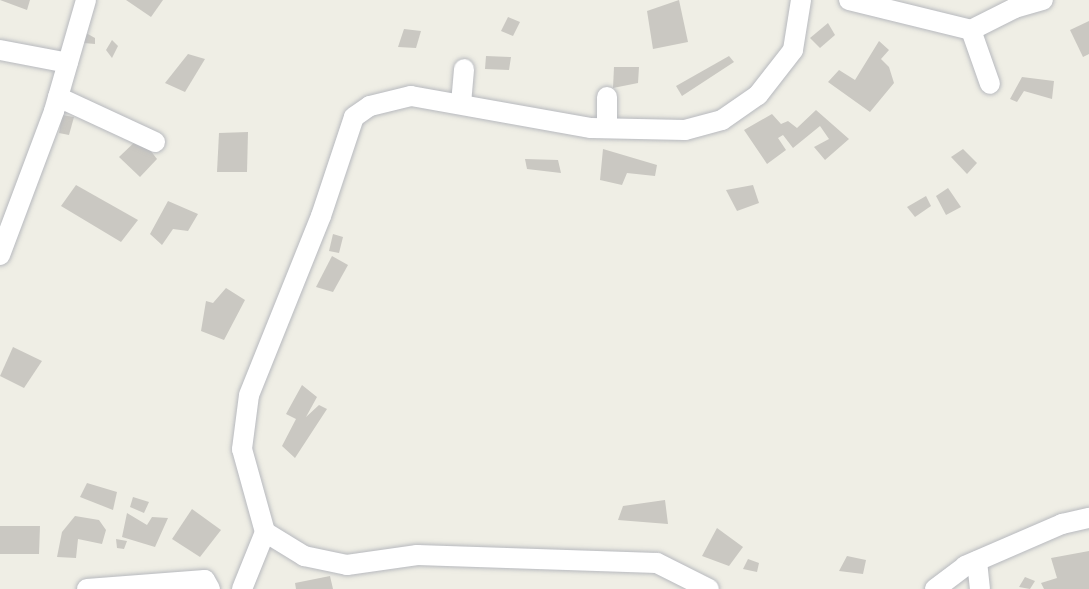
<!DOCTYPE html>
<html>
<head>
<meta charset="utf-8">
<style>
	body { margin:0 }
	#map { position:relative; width:1089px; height:589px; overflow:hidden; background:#efeee5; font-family:"Source Sans 3",sans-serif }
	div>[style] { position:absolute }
	.building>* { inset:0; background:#cac8c2 }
	.roads { filter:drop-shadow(0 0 2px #b7b9be) drop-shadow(0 0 2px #b7b9be) }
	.street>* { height:20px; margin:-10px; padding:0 10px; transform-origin:10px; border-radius:10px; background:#fff }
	span { translate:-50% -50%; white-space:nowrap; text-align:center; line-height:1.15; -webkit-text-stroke:5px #fff; paint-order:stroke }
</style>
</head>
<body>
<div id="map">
	<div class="building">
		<i style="clip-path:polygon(0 0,30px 0,27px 10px)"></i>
		<i style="clip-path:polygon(126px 0,163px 0,151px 17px)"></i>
		<i style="clip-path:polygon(679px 0,688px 42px,653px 49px,647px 11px)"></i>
		<i style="clip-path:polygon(508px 17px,520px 22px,513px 36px,501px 31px)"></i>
		<i style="clip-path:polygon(1089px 21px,1089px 54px,1083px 57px,1070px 30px)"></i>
		<i style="clip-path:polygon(828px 23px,835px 35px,820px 48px,810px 38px)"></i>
		<i style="clip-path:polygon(404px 29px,421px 31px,416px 48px,398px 47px)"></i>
		<i style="clip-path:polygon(86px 33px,95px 38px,95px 44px,84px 43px)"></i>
		<i style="clip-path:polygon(112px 40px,118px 46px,112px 58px,106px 50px)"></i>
		<i style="clip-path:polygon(879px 41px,889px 50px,881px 59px,889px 67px,894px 83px,870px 112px,828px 82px,839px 70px,855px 80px)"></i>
		<i style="clip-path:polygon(188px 54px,205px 59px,185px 92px,165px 83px)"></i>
		<i style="clip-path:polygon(486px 56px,511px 57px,509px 70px,485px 69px)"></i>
		<i style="clip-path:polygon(729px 56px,734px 62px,682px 96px,676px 86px)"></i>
		<i style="clip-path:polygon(614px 67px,639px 67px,638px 83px,613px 88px)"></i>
		<i style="clip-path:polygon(1022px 77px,1054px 81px,1052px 99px,1024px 91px,1017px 102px,1010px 99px)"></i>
		<i style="clip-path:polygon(816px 110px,849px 139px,825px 160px,814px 147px,829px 139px,820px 126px,793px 148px,783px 135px,778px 138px,786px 150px,767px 164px,744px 130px,772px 114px,781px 124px,788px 121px,797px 128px)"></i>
		<i style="clip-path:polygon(62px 115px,74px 117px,69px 135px,59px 133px)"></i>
		<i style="clip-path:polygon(248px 132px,247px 172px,217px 172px,219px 133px)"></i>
		<i style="clip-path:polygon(140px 137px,157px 159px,140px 177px,119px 157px)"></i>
		<i style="clip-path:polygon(603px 149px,657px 165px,655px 176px,627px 173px,622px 185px,600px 180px)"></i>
		<i style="clip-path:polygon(963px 149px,977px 163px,967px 174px,951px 157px)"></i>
		<i style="clip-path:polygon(525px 159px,558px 160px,561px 173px,527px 169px)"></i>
		<i style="clip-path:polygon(76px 185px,138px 220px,121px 242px,61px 206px)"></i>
		<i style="clip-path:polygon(753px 185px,759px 203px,737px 211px,726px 190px)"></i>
		<i style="clip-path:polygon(948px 188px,961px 207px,946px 215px,936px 196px)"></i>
		<i style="clip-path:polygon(926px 196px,931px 206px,915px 217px,907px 207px)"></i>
		<i style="clip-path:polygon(168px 201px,198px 214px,188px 231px,173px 229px,162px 245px,150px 234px)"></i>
		<i style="clip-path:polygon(333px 234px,343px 237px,339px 253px,329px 251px)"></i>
		<i style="clip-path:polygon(332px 256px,348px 265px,333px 292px,316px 287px)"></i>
		<i style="clip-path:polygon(226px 288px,245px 300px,224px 340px,201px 331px,206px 301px,213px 303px)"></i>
		<i style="clip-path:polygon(13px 347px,42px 361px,24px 388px,0 376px)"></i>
		<i style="clip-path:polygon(302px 385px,317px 397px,306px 417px,319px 405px,327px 409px,295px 458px,282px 446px,296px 419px,286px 414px)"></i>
		<i style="clip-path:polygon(87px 483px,117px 492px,113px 510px,80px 497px)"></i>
		<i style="clip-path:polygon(133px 497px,149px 502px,144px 513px,130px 507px)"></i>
		<i style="clip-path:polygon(665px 500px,668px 524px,618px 520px,623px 506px)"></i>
		<i style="clip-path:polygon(192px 509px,221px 530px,200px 557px,172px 539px)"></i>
		<i style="clip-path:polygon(127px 513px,147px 525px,152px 517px,168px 518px,155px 547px,122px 537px)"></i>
		<i style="clip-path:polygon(75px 516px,99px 520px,106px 530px,102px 544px,78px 539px,76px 558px,57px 557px,62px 532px)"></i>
		<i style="clip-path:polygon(0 526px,40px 526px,39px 554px,0 554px)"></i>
		<i style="clip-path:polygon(717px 528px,743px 547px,729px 566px,702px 556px)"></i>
		<i style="clip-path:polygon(116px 539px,127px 541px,124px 549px,117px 548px)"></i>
		<i style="clip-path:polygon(1089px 551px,1089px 589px,1044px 589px,1041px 583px,1057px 578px,1051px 558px)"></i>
		<i style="clip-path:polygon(847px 556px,866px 560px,863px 574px,839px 571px)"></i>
		<i style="clip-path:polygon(748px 559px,759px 563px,757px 572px,743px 569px)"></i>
		<i style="clip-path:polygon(330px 576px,333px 589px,296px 589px,295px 583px)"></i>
		<i style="clip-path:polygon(1025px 577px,1035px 581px,1030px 589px,1019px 587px)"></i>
	</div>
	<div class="roads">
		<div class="street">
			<i style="left:849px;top:0;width:126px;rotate:13.8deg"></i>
			<i style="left:971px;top:30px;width:49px;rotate:-26.6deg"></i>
			<i style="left:1015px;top:8px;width:29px;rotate:-16deg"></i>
			<i style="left:971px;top:30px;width:57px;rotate:70.6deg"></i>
			<i style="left:0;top:50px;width:69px;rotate:10.8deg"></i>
			<i style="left:58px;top:97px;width:107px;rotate:24.9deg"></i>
			<i style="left:607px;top:97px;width:31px;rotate:90deg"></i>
			<i style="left:461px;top:104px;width:35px;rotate:-85deg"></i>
			<i style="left:0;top:255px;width:154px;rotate:-69.4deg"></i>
			<i style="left:54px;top:111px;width:116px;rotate:-73.9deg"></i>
			<i style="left:265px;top:532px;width:46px;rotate:31.6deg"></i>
			<i style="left:304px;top:556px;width:44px;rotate:11.8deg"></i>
			<i style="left:347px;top:565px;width:71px;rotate:-8.1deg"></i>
			<i style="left:417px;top:555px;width:240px;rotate:1.9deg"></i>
			<i style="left:657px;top:563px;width:58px;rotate:26.6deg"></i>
			<i style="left:977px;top:561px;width:28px;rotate:84deg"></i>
			<i style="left:87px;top:589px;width:118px;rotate:-4.4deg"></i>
			<i style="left:205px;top:580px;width:10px;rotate:61deg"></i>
			<i style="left:242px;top:589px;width:61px;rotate:-68deg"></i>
			<i style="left:265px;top:532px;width:86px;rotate:-105.5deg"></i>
			<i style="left:242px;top:449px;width:54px;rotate:-82.6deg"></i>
			<i style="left:249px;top:395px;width:193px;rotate:-68.1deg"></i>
			<i style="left:321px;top:216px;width:104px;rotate:-71.6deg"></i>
			<i style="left:354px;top:117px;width:19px;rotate:-35deg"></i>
			<i style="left:370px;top:106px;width:42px;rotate:-13.7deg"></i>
			<i style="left:411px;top:96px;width:183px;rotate:10.1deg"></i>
			<i style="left:591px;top:128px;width:94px;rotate:1.2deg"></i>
			<i style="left:685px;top:130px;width:38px;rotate:-15deg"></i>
			<i style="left:722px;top:120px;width:44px;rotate:-34.8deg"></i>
			<i style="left:758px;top:95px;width:57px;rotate:-52.1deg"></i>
			<i style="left:793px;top:50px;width:51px;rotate:-80.9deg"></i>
			<i style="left:935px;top:589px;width:38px;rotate:-37deg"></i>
			<i style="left:965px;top:566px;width:106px;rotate:-23.4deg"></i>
			<i style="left:1062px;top:524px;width:28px;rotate:-13deg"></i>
		</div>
	</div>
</div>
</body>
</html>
